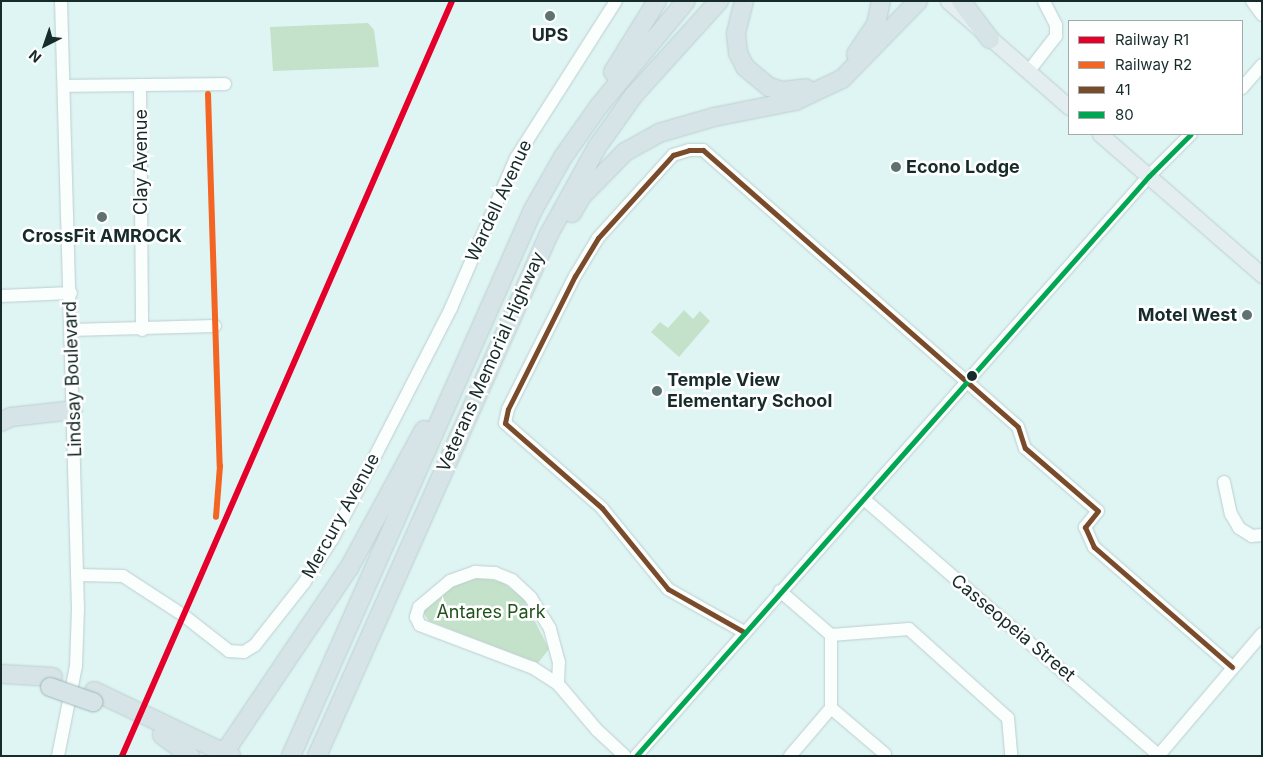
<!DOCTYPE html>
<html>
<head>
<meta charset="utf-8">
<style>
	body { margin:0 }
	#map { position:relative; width:1263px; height:757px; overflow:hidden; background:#dff5f4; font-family:Inter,sans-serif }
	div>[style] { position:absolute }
	.green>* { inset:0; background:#c4e1ca }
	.roads { filter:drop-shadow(0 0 1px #bccece) drop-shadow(0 0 1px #bccece) }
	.minor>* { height:12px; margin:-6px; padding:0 6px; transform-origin:6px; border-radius:6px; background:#fafefd }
	.major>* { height:15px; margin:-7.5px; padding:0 7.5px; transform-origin:7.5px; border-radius:7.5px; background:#e4eef1 }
	.highway>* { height:18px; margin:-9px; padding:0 9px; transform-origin:9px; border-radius:9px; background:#d6e4e7 }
	.bridges { filter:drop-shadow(0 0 1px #9eb6b9) drop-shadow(0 0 1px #9eb6b9) }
	.highway-bridge>* { height:18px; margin:-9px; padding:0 9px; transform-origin:9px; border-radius:9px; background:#d6e4e7 }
	.bus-1>* { height:5px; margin:-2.5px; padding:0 2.5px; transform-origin:2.5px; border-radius:2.5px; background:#7a4b2a }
	.bus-2>* { height:5px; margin:-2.5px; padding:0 2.5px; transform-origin:2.5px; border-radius:2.5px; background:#00a651 }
	.rail-1>* { height:6px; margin:-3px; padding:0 3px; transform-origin:3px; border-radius:3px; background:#e4002b }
	.rail-2>* { height:6px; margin:-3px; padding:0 3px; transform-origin:3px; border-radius:3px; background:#f26522 }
	.dots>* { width:14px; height:14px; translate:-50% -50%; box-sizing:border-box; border:2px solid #fff; border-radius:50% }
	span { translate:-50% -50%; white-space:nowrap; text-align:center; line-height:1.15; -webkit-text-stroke:5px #fff; paint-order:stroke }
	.poi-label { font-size:18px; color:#182b2b; font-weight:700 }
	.left { translate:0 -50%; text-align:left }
	.right { translate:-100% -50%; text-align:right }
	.street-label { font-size:18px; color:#182b2b }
	.park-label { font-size:18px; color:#22521c }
	.frame { position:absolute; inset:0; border:2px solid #182b2b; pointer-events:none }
	.legend { position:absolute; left:1068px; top:20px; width:175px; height:115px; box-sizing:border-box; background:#fff; border:1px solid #a3aaaa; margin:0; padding:6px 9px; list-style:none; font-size:15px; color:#182b2b }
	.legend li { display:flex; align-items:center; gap:10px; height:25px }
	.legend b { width:25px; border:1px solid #a3aaaa }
	.north { position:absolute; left:20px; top:20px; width:50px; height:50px; -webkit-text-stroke:4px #fff; paint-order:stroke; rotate:221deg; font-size:14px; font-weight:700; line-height:20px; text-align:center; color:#182b2b }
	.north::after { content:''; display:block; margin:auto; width:18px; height:22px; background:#182b2b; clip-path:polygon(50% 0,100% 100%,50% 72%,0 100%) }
</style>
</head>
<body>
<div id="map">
	<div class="green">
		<i style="clip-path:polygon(368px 23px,374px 30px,379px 67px,273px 71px,270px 27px)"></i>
		<i style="clip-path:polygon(684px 310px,693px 319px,700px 311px,710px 321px,679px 357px,651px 332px,660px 322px,668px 328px)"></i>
		<i style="clip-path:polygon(477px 577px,502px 582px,523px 598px,549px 649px,538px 663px,429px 621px,422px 611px,454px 585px)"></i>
	</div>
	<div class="roads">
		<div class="minor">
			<i style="left:1252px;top:1px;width:17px;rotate:54deg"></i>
			<i style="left:1028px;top:72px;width:46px;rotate:-52.1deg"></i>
			<i style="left:1056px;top:36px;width:11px;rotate:-90deg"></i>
			<i style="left:1056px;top:25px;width:27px;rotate:-117deg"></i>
			<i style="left:140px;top:85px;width:245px;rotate:89.5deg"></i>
			<i style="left:64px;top:86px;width:161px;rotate:-0.7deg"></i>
			<i style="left:1242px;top:88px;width:30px;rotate:-49deg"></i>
			<i style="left:1px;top:296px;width:70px;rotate:-2.5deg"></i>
			<i style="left:71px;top:330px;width:144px;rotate:-1.6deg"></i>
			<i style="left:1224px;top:482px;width:33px;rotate:78deg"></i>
			<i style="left:1231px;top:514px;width:16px;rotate:60deg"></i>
			<i style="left:1239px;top:528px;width:15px;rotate:32deg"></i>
			<i style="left:1252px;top:536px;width:10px;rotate:-6deg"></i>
			<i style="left:865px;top:500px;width:391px;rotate:41deg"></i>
			<i style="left:475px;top:572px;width:20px;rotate:3deg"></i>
			<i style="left:495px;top:573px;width:18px;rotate:22deg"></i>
			<i style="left:512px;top:580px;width:26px;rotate:43deg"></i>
			<i style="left:531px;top:598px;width:36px;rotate:58deg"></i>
			<i style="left:550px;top:629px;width:34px;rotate:75deg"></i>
			<i style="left:559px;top:662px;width:22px;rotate:93deg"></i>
			<i style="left:558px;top:684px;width:30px;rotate:-147deg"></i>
			<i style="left:533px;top:668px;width:121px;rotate:-159.2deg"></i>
			<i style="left:420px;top:625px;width:9px;rotate:-117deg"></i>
			<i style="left:416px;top:617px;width:10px;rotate:-73deg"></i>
			<i style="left:419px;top:607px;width:40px;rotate:-40deg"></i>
			<i style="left:450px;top:581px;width:27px;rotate:-20deg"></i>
			<i style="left:77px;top:575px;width:46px;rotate:1.2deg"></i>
			<i style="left:123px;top:576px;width:72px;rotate:33deg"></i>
			<i style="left:183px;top:615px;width:58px;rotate:38deg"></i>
			<i style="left:229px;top:651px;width:15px;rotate:4deg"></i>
			<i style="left:244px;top:652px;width:13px;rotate:-32deg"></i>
			<i style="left:255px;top:645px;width:79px;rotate:-51.7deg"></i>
			<i style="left:304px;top:583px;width:54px;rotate:-57.2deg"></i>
			<i style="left:333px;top:538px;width:259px;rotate:-62.8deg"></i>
			<i style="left:451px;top:308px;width:163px;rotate:-66.6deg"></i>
			<i style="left:516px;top:158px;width:186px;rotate:-57.5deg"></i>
			<i style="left:780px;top:591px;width:67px;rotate:40.8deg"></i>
			<i style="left:831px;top:635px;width:78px;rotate:-4.4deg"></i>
			<i style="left:909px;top:629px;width:133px;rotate:42deg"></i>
			<i style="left:1008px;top:718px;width:38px;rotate:85deg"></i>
			<i style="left:744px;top:632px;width:87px;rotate:-150.5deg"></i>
			<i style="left:668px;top:589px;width:104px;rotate:-129.2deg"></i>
			<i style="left:602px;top:508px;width:129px;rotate:-138.8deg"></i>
			<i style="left:505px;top:423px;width:14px;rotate:-78deg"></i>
			<i style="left:508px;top:409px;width:149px;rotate:-63.3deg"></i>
			<i style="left:575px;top:276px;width:44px;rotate:-58.8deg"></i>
			<i style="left:598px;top:238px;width:112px;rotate:-47.9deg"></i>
			<i style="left:673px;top:155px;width:17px;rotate:-17deg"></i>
			<i style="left:689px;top:150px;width:14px"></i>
			<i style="left:703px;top:150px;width:419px;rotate:41.3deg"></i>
			<i style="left:1018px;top:427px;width:22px;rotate:72deg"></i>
			<i style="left:1025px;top:448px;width:96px;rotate:40.8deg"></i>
			<i style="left:1098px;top:511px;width:21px;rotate:129deg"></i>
			<i style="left:1085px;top:527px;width:22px;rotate:66deg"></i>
			<i style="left:1094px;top:547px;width:183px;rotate:41deg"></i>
			<i style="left:558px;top:684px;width:60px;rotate:49.7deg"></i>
			<i style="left:597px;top:730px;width:38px;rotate:43deg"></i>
			<i style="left:831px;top:708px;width:71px;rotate:40.4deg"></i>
			<i style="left:1159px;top:755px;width:159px;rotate:-49.6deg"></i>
			<i style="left:58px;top:756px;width:92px;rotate:-78.7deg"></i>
			<i style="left:76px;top:666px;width:57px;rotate:-88deg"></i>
			<i style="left:78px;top:609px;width:608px;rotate:-91.6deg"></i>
			<i style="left:636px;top:756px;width:774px;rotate:-48.51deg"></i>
			<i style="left:1149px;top:176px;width:59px;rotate:-45deg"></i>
			<i style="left:790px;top:756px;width:63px;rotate:-49.5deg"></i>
			<i style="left:831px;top:708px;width:73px;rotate:-90deg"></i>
		</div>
		<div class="major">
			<i style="left:948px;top:1px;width:161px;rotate:41.2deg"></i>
			<i style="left:1100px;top:134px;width:215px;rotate:41deg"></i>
		</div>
		<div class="highway">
			<i style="left:744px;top:1px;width:34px;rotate:104deg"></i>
			<i style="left:736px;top:34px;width:19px;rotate:84deg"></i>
			<i style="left:738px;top:53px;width:16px;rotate:63deg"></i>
			<i style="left:745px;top:67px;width:31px;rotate:40deg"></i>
			<i style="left:769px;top:87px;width:15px;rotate:16deg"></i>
			<i style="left:783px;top:91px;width:23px;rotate:-7deg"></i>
			<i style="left:961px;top:1px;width:48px;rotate:52.7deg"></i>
			<i style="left:856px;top:54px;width:36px;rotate:-56deg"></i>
			<i style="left:876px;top:24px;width:24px;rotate:-78deg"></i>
			<i style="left:613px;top:72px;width:84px;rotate:-58.2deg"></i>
			<i style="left:572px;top:213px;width:20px;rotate:-60deg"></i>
			<i style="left:582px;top:196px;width:62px;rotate:-45.7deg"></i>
			<i style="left:625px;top:152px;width:39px;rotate:-29deg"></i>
			<i style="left:659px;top:133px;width:57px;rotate:-16.2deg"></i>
			<i style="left:714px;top:117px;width:83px;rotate:-11.2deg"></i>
			<i style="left:795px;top:101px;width:52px;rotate:-25.1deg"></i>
			<i style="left:842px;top:79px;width:109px;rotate:-45.7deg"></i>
			<i style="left:1px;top:422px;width:11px;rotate:-27deg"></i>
			<i style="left:11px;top:417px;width:62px;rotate:-6.4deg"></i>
			<i style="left:1px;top:674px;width:52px;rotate:3.3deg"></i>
			<i style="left:94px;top:691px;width:152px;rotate:25.4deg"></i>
			<i style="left:162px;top:735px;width:35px;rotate:37deg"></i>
			<i style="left:222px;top:756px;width:227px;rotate:-56deg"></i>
			<i style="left:349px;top:568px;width:157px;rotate:-61.5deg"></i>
			<i style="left:291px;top:756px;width:597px;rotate:-66.1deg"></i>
			<i style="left:533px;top:210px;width:61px;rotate:-60.5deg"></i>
			<i style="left:563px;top:157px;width:62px;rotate:-54.8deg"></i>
			<i style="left:599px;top:106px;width:136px;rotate:-50.4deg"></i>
			<i style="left:317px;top:756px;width:571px;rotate:-66.04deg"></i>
			<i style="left:549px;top:234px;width:99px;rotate:-61.1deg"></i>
			<i style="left:597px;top:147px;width:64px;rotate:-54.6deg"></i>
			<i style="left:634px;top:95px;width:127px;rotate:-47.9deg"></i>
		</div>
	</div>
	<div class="bridges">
		<div class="highway-bridge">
			<i style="left:50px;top:687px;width:46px;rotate:19.2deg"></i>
		</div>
	</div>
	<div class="bus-1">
		<i style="left:744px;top:632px;width:87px;rotate:-150.5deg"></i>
		<i style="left:668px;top:589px;width:104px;rotate:-129.2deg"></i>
		<i style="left:602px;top:508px;width:129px;rotate:-138.8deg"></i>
		<i style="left:505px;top:423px;width:14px;rotate:-78deg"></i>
		<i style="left:508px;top:409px;width:149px;rotate:-63.3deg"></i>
		<i style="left:575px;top:276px;width:44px;rotate:-58.8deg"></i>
		<i style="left:598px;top:238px;width:112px;rotate:-47.9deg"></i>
		<i style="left:673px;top:155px;width:17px;rotate:-17deg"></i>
		<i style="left:689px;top:150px;width:14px"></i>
		<i style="left:703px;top:150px;width:419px;rotate:41.3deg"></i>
		<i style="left:1018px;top:427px;width:22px;rotate:72deg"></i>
		<i style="left:1025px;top:448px;width:96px;rotate:40.8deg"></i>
		<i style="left:1098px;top:511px;width:21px;rotate:129deg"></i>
		<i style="left:1085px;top:527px;width:22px;rotate:66deg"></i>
		<i style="left:1094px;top:547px;width:183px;rotate:41deg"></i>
	</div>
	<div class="bus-2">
		<i style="left:636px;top:756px;width:774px;rotate:-48.51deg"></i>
		<i style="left:1149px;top:176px;width:59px;rotate:-45deg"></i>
	</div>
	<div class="rail-1">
		<i style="left:122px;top:756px;width:824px;rotate:-66.39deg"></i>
	</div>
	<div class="rail-2">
		<i style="left:208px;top:94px;width:372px;rotate:88.2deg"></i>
		<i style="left:220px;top:466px;width:51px;rotate:94.5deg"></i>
	</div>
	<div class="dots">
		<i style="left:550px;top:16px;background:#5e7271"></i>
		<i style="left:896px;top:167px;background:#5e7271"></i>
		<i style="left:102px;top:217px;background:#5e7271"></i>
		<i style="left:1247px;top:315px;background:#5e7271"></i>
		<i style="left:972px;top:376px;background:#182b2b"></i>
		<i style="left:657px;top:391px;background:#5e7271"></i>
	</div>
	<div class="poi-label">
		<span style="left:550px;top:35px">UPS</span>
		<span class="left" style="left:906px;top:167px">Econo Lodge</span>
		<span style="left:102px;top:236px">CrossFit AMROCK</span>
		<span class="right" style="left:1237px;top:315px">Motel West</span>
		<span class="left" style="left:667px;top:391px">Temple View<br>Elementary School</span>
	</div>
	<div class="street-label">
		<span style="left:141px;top:162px;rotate:-90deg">Clay Avenue</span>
		<span style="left:499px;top:201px;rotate:-65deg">Wardell Avenue</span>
		<span style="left:491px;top:362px;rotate:-66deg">Veterans Memorial Highway</span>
		<span style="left:73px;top:379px;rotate:-92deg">Lindsay Boulevard</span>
		<span style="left:341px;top:516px;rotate:-61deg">Mercury Avenue</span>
		<span style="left:1013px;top:628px;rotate:40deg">Casseopeia Street</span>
	</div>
	<div class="park-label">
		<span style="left:491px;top:612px">Antares Park</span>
	</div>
	<div class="frame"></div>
	<ul class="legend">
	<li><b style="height:6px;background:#e4002b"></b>Railway R1</li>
	<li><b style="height:6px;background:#f26522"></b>Railway R2</li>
	<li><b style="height:6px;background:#7a4b2a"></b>41</li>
	<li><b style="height:6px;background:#00a651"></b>80</li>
	</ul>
	<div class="north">N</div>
</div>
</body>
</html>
